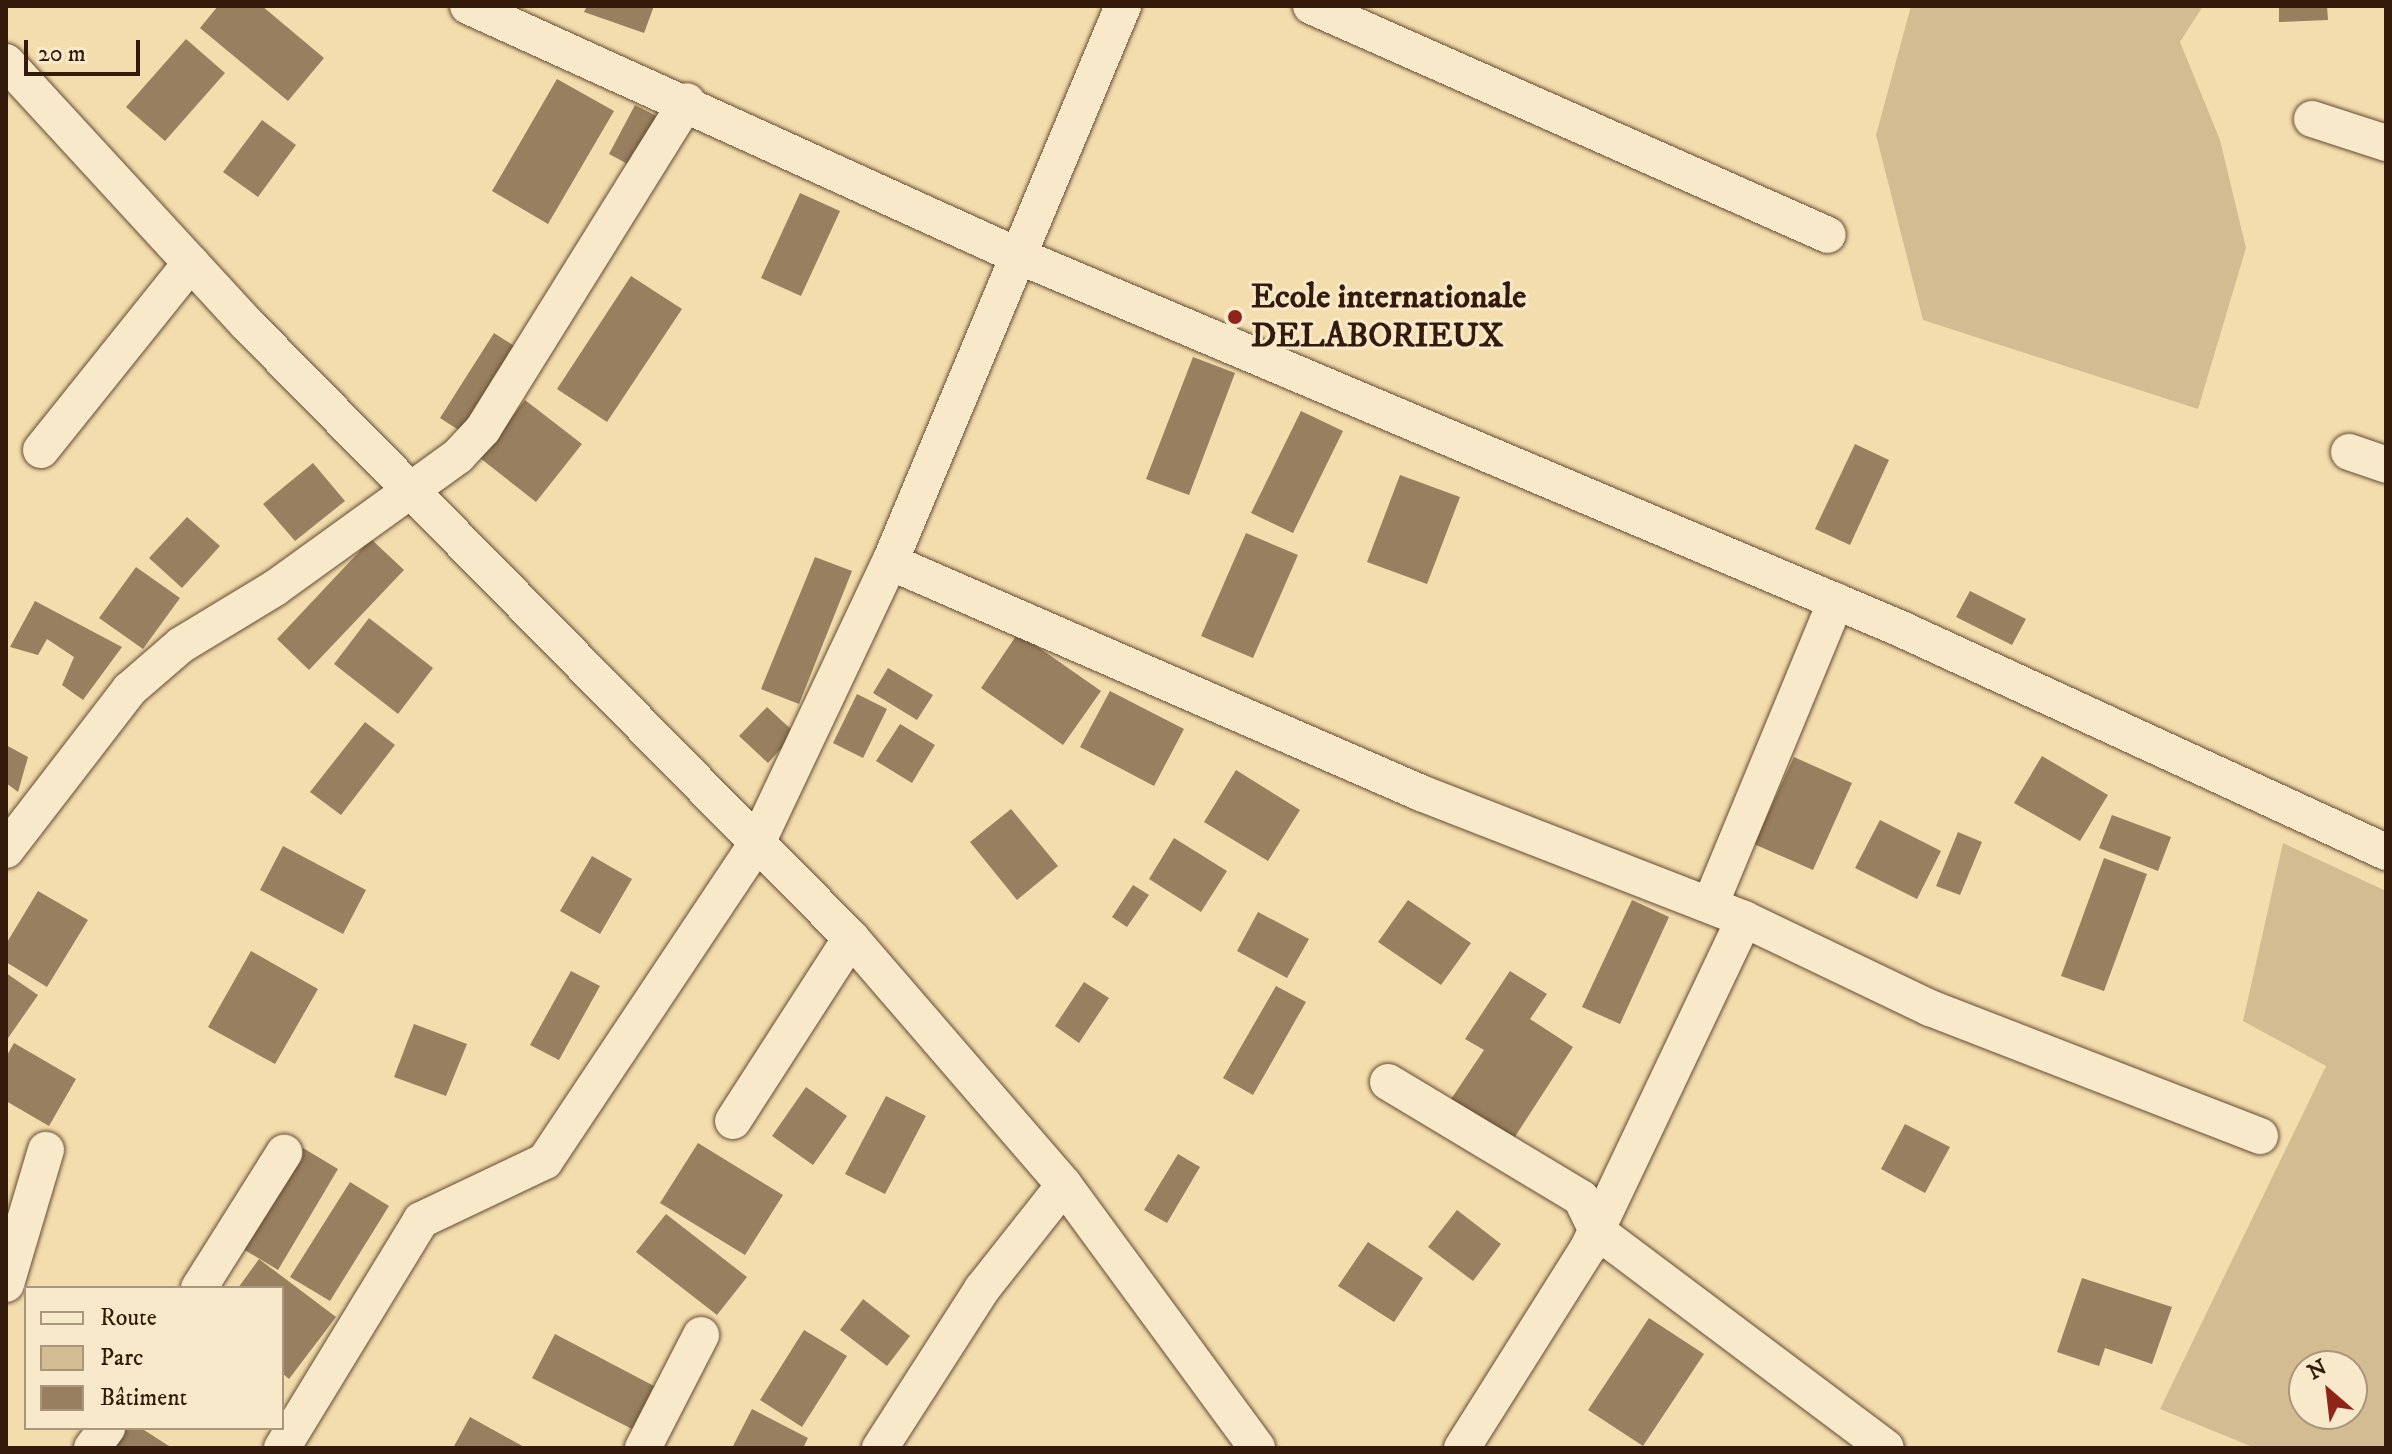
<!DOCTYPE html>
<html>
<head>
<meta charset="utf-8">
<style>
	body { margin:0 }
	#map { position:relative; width:2392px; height:1454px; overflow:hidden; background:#f4ddad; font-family:"IM FELL DW Pica",serif }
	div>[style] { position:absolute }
	.green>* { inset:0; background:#d3bc91 }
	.building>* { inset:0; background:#987f5f }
	.roads { filter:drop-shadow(0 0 2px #644b33) drop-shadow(0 0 2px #644b33) }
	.street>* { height:36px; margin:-18px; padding:0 18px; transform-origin:18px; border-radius:18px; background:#f8e9ca }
	.dots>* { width:22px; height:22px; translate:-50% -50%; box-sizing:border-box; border:4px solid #f8e9ca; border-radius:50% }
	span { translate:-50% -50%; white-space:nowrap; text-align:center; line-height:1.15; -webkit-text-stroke:6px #f8e9ca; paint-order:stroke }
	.poi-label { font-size:34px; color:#341a0a; font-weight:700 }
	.left { translate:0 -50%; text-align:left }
	.frame { position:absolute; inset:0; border:8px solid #341a0a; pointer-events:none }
	.legend { position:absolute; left:24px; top:1286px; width:260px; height:144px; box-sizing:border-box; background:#f8e9ca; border:2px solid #aa967d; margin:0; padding:10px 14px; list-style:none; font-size:24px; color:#341a0a }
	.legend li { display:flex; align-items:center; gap:16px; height:40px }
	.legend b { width:40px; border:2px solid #aa967d }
	.north { position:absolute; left:2288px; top:1350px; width:80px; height:80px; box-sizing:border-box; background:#f8e9ca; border:2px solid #aa967d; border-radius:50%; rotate:332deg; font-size:22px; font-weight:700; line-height:32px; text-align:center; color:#341a0a }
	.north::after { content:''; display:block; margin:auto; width:28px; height:36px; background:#8f2418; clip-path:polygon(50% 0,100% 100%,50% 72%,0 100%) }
	.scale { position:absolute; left:24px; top:40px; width:116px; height:36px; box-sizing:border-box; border:4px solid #341a0a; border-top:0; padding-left:10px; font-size:24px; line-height:28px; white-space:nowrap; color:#341a0a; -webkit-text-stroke:6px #f8e9ca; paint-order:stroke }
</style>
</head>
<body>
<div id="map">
	<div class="green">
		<i style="clip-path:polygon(1911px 6px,2203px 6px,2180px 42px,2220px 140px,2246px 248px,2198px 409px,1923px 320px,1876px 135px)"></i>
		<i style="clip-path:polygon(evenodd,2283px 843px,2386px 891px,2386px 1448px,2255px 1448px,2160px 1409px,2326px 1066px,2243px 1021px,2283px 843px,2304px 1366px,2352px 1366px,2352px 1414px,2304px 1414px,2304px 1366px)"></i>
	</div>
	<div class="building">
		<i style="clip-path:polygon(218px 6px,262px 6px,324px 58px,288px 101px,200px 28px)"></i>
		<i style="clip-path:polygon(587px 6px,654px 6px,644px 33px,584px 12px)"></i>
		<i style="clip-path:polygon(2279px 6px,2327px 6px,2328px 20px,2279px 22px)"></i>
		<i style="clip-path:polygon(186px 39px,225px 73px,165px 141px,126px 107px)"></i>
		<i style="clip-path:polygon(557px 79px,614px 111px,548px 224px,492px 191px)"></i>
		<i style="clip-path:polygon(635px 105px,674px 125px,648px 175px,609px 154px)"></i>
		<i style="clip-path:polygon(262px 120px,296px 145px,258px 197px,223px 172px)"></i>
		<i style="clip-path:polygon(800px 193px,840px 211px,801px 296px,761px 278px)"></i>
		<i style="clip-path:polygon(631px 276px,682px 309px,607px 422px,557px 389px)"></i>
		<i style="clip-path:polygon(494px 333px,522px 351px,468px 436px,440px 418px)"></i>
		<i style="clip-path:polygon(1193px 357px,1235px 373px,1189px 495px,1146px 479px)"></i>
		<i style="clip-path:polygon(525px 400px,582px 444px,536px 502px,480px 458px)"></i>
		<i style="clip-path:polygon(1301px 411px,1343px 431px,1293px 533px,1251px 513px)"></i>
		<i style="clip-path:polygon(1855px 444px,1889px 460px,1850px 545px,1815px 529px)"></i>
		<i style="clip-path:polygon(313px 463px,345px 501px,295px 541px,263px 504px)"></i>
		<i style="clip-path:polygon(1400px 475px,1460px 497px,1427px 584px,1367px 562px)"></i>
		<i style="clip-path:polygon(187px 517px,220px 546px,182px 588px,149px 558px)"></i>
		<i style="clip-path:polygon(1246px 533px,1298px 555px,1253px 658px,1201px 636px)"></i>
		<i style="clip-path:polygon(371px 539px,404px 570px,309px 670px,277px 639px)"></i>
		<i style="clip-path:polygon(815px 557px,852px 571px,799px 704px,761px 689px)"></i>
		<i style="clip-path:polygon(136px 567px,180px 598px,143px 649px,99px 618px)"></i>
		<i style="clip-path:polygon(1970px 591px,2026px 619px,2012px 645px,1956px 617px)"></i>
		<i style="clip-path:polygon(35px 601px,122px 647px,83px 700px,62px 685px,74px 657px,47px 639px,38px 655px,10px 647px)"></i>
		<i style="clip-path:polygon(369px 618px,433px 668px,398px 714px,334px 664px)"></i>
		<i style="clip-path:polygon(1018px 633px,1101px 691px,1063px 745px,981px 688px)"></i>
		<i style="clip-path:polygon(888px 668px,933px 695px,917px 720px,873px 693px)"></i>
		<i style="clip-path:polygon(1110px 691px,1184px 729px,1154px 786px,1080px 747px)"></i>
		<i style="clip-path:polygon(857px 694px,887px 709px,863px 758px,833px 743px)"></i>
		<i style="clip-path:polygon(767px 707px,795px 733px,768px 763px,739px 736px)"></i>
		<i style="clip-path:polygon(365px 722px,395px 745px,341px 815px,310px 792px)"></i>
		<i style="clip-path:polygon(900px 724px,935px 745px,912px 783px,876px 761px)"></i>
		<i style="clip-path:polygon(6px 745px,28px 757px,18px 792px,6px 783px)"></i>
		<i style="clip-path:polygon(2042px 756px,2108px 795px,2080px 841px,2014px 803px)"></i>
		<i style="clip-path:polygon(1794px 757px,1852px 783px,1813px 870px,1754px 844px)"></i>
		<i style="clip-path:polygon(1236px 770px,1300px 810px,1268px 861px,1204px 822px)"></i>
		<i style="clip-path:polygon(1011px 809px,1058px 866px,1017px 900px,970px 842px)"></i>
		<i style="clip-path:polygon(2112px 815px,2171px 837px,2158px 871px,2099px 848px)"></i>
		<i style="clip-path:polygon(1880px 820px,1941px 851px,1917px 899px,1855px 868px)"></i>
		<i style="clip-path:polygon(1958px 832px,1982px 842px,1960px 895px,1936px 886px)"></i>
		<i style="clip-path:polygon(1174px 838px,1227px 871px,1201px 912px,1149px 879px)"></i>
		<i style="clip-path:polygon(283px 846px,366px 890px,343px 934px,260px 890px)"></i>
		<i style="clip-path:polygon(592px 856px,632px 879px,600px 934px,560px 911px)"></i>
		<i style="clip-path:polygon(2104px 858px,2147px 874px,2104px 991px,2061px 976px)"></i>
		<i style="clip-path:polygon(1133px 885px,1149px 895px,1127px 927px,1112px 917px)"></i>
		<i style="clip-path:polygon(38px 891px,88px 920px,47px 987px,6px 962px,6px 944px)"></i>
		<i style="clip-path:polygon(1408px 900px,1471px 943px,1441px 985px,1378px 942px)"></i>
		<i style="clip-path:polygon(1632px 900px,1669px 917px,1620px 1024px,1582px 1007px)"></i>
		<i style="clip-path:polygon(1258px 912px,1309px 939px,1287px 978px,1237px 951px)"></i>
		<i style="clip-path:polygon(251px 951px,318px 989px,275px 1064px,208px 1027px)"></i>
		<i style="clip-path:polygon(571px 971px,600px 986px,559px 1060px,530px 1045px)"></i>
		<i style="clip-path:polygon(1510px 971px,1547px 994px,1530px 1019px,1573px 1047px,1509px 1146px,1447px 1105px,1484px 1050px,1465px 1039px)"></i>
		<i style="clip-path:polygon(6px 973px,38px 995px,6px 1041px)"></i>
		<i style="clip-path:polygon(1084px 982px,1109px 998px,1079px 1043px,1055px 1026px)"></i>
		<i style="clip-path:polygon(1276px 986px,1306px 1002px,1253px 1095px,1223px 1078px)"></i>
		<i style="clip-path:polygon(414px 1024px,467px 1044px,446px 1096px,394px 1077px)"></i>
		<i style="clip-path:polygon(14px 1043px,76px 1079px,49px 1126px,6px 1101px,6px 1057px)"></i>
		<i style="clip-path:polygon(806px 1087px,847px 1116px,813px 1165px,772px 1136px)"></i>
		<i style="clip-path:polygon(886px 1096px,926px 1116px,885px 1194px,845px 1174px)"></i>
		<i style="clip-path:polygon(1905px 1124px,1950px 1147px,1925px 1193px,1881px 1169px)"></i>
		<i style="clip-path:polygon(698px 1143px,783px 1195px,745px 1255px,660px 1203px)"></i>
		<i style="clip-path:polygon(303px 1148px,338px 1169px,278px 1270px,243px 1249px)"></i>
		<i style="clip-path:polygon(1178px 1154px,1200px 1167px,1167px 1223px,1144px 1210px)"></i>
		<i style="clip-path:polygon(350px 1182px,389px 1206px,330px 1301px,290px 1277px)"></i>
		<i style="clip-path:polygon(1457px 1210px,1501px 1244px,1473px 1281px,1428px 1247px)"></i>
		<i style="clip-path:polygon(666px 1214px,747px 1277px,717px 1315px,636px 1252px)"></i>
		<i style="clip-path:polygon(1368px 1242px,1423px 1278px,1394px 1322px,1338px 1286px)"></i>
		<i style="clip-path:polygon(259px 1259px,336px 1317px,289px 1379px,282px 1373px,282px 1288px,238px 1288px)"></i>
		<i style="clip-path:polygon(2082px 1278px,2172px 1307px,2152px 1364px,2105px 1348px,2099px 1366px,2057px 1352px)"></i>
		<i style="clip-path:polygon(863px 1299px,910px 1336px,887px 1366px,840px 1330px)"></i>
		<i style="clip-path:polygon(1649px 1318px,1704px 1354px,1643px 1446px,1588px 1410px)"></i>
		<i style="clip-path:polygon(804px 1330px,847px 1356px,802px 1427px,760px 1400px)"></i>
		<i style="clip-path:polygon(555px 1334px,654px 1386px,632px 1429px,532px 1378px)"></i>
		<i style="clip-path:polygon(752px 1409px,808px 1438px,803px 1448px,732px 1448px)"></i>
		<i style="clip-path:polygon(470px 1417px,526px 1448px,453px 1448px)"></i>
		<i style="clip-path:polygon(127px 1428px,141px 1428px,172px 1448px,113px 1448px)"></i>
	</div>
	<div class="roads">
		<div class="street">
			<i style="left:468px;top:6px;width:600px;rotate:24.43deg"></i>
			<i style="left:1014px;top:254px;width:961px;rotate:22.91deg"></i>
			<i style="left:1899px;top:628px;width:536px;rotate:24.7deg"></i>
			<i style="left:1311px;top:6px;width:565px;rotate:23.89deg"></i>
			<i style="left:6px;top:62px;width:356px;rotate:47.4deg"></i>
			<i style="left:247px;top:324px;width:861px;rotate:45.47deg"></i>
			<i style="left:851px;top:938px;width:326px;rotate:49.2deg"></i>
			<i style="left:1064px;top:1185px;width:326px;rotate:53.7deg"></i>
			<i style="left:2312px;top:119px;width:78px;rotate:18deg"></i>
			<i style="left:41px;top:450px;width:240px;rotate:-51.3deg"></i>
			<i style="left:2349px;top:452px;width:39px;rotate:19deg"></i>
			<i style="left:890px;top:562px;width:579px;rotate:23.51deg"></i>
			<i style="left:1421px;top:793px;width:347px;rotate:21.3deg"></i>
			<i style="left:1744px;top:919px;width:206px;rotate:25.6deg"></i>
			<i style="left:1930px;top:1008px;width:354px;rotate:21.2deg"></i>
			<i style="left:6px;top:850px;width:202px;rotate:-52.4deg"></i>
			<i style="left:129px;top:690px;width:69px;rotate:-40.9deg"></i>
			<i style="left:181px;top:645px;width:110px;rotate:-31.2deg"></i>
			<i style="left:275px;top:588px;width:226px;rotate:-35.8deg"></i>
			<i style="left:458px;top:456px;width:37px;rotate:-47deg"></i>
			<i style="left:483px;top:429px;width:386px;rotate:-58.1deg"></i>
			<i style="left:1710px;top:905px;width:329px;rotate:-67.5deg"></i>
			<i style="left:1388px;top:1082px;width:225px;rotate:31deg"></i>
			<i style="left:1581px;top:1198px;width:37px;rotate:64deg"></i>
			<i style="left:1597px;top:1231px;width:361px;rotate:36.9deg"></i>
			<i style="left:733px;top:1121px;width:218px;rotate:-57.2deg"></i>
			<i style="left:6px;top:1284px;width:140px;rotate:-73.4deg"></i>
			<i style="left:199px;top:1288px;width:160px;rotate:-57.8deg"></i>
			<i style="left:92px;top:1448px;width:25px;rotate:-53deg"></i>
			<i style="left:282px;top:1448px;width:267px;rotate:-58.6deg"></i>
			<i style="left:421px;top:1220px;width:137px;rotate:-25.4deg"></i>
			<i style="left:545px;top:1161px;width:382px;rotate:-56.3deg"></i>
			<i style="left:757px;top:843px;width:311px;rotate:-64.7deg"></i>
			<i style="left:890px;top:562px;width:603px;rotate:-67.26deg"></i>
			<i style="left:643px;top:1448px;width:127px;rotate:-62.8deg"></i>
			<i style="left:880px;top:1448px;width:189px;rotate:-57.3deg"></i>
			<i style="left:982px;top:1289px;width:132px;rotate:-51.7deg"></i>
			<i style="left:1462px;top:1448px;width:236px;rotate:-57.8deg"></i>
			<i style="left:1588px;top:1248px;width:364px;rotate:-64.6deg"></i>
		</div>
	</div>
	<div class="dots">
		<i style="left:1235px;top:317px;background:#8f2418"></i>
	</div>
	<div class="poi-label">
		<span class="left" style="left:1251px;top:317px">Ecole internationale<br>DELABORIEUX</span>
	</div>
	<div class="frame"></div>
	<ul class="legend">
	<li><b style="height:10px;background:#f8e9ca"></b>Route</li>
	<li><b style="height:22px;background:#d3bc91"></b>Parc</li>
	<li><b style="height:22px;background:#987f5f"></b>Bâtiment</li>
	</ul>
	<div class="north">N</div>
	<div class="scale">20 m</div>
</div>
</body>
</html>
